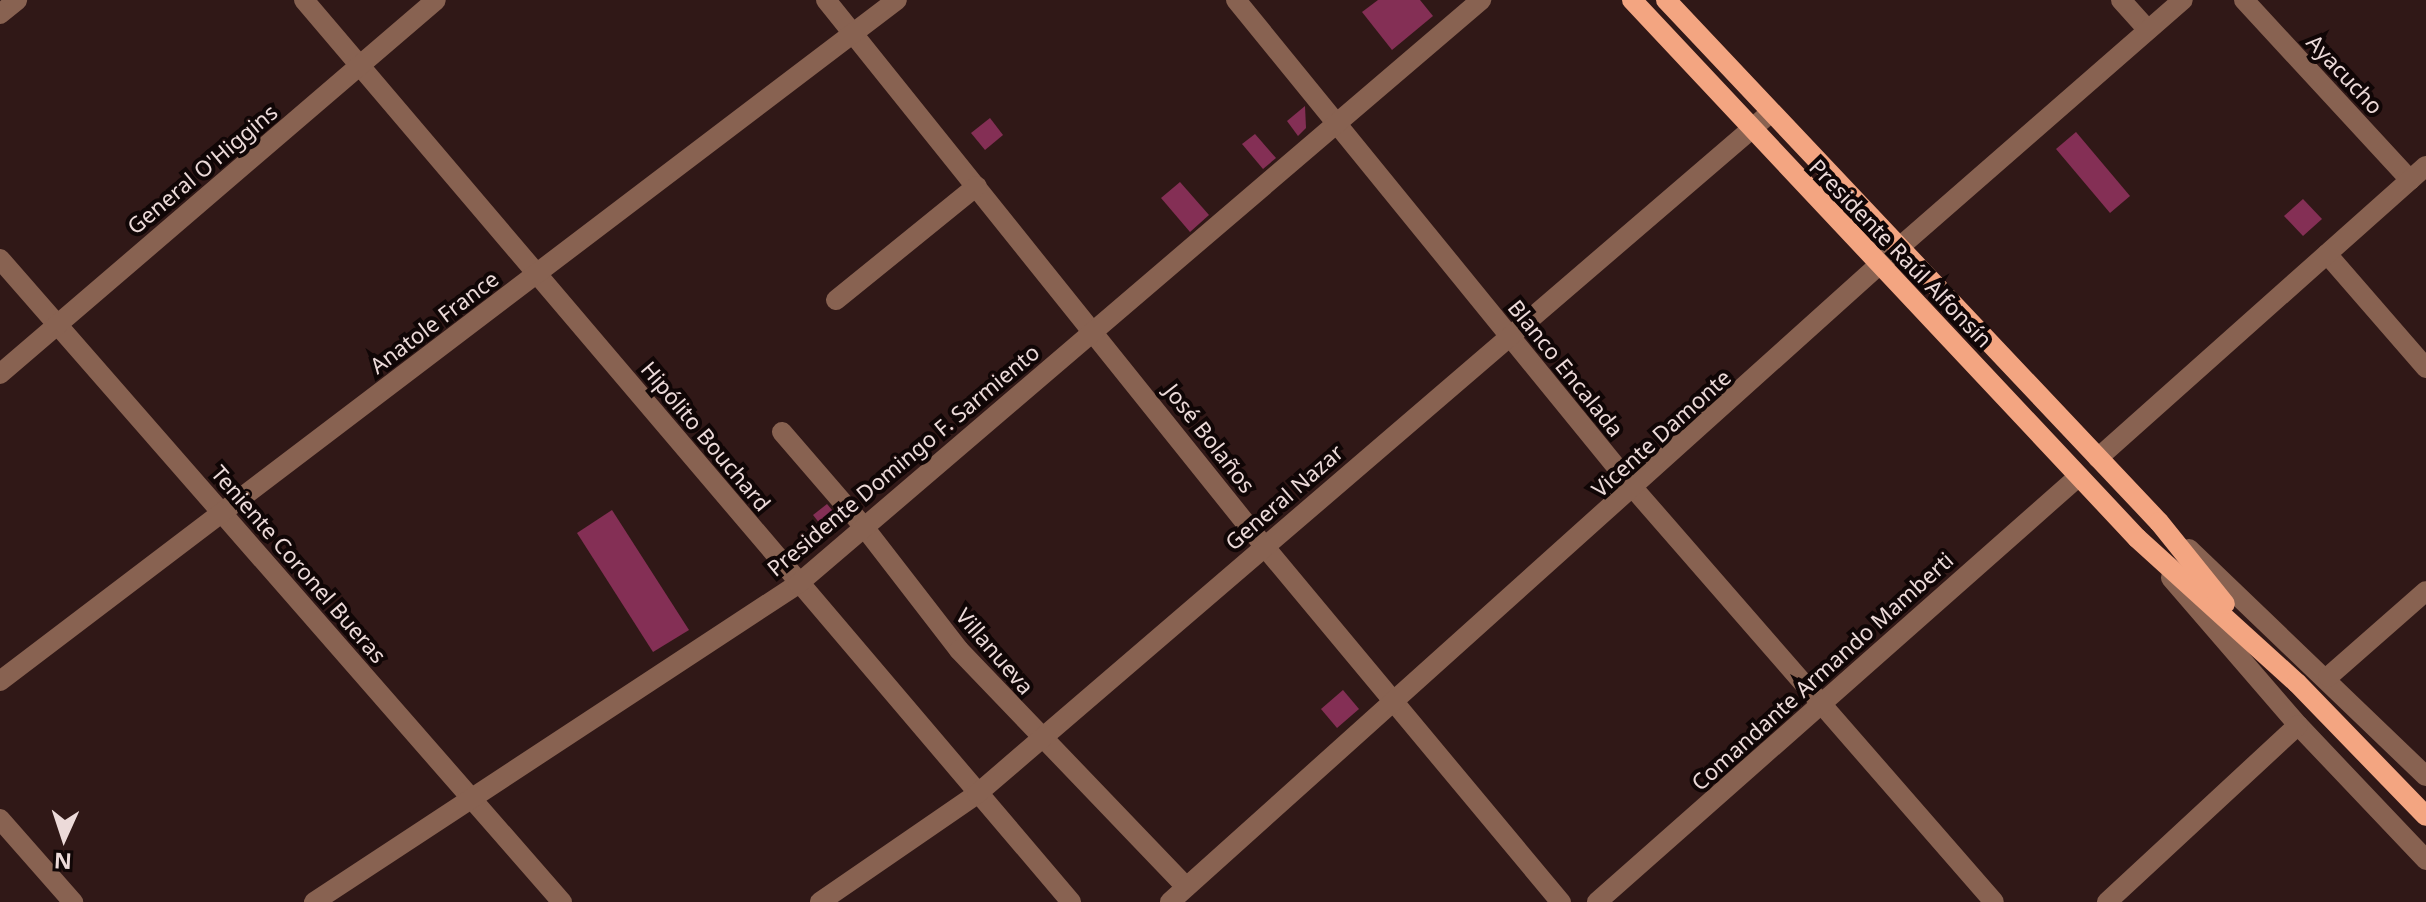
<!DOCTYPE html>
<html>
<head>
<meta charset="utf-8">
<style>
	body { margin:0 }
	#map { position:relative; width:2426px; height:902px; overflow:hidden; background:#301817; font-family:"Noto Sans",sans-serif }
	div>[style] { position:absolute }
	.building>* { inset:0; background:#842f55 }
	.minor>* { height:20px; margin:-10px; padding:0 10px; transform-origin:10px; border-radius:10px; background:#886251 }
	.major>* { height:20px; margin:-10px; padding:0 10px; transform-origin:10px; border-radius:10px; background:#f3a581 }
	span { translate:-50% -50%; white-space:nowrap; text-align:center; line-height:1.15; -webkit-text-stroke:8px #100606; paint-order:stroke }
	.street-label { font-size:22px; color:#ecdad9 }
	.north { position:absolute; left:24px; top:798px; width:80px; height:80px; -webkit-text-stroke:6px #100606; paint-order:stroke; rotate:183deg; font-size:22px; font-weight:700; line-height:32px; text-align:center; color:#ecdad9 }
	.north::after { content:''; display:block; margin:auto; width:28px; height:36px; background:#ecdad9; clip-path:polygon(50% 0,100% 100%,50% 72%,0 100%) }
</style>
</head>
<body>
<div id="map">
	<div class="building">
		<i style="clip-path:polygon(1378px 0,1420px 0,1433px 16px,1392px 50px,1362px 12px)"></i>
		<i style="clip-path:polygon(1305px 106px,1306px 128px,1298px 136px,1287px 121px)"></i>
		<i style="clip-path:polygon(990px 118px,1003px 135px,985px 150px,971px 133px)"></i>
		<i style="clip-path:polygon(2076px 132px,2130px 196px,2110px 213px,2056px 149px)"></i>
		<i style="clip-path:polygon(1255px 134px,1276px 158px,1263px 169px,1242px 144px)"></i>
		<i style="clip-path:polygon(1180px 182px,1209px 215px,1190px 232px,1161px 198px)"></i>
		<i style="clip-path:polygon(2303px 199px,2322px 219px,2303px 236px,2284px 216px)"></i>
		<i style="clip-path:polygon(827px 504px,843px 523px,828px 534px,813px 515px)"></i>
		<i style="clip-path:polygon(612px 510px,689px 630px,653px 652px,577px 533px)"></i>
		<i style="clip-path:polygon(1343px 690px,1359px 709px,1337px 728px,1321px 709px)"></i>
	</div>
	<div class="minor">
		<i style="left:304px;top:0;width:1184px;rotate:49.62deg"></i>
		<i style="left:826px;top:0;width:700px;rotate:51.26deg"></i>
		<i style="left:1264px;top:546px;width:464px;rotate:50.2deg"></i>
		<i style="left:1236px;top:0;width:632px;rotate:50.84deg"></i>
		<i style="left:1635px;top:490px;width:546px;rotate:48.93deg"></i>
		<i style="left:2121px;top:0;width:40px;rotate:48deg"></i>
		<i style="left:2244px;top:0;width:245px;rotate:47.3deg"></i>
		<i style="left:0;top:14px;width:22px;rotate:-39deg"></i>
		<i style="left:2327px;top:254px;width:151px;rotate:49deg"></i>
		<i style="left:0;top:259px;width:854px;rotate:48.85deg"></i>
		<i style="left:836px;top:300px;width:181px;rotate:-39deg"></i>
		<i style="left:0;top:374px;width:574px;rotate:-40.62deg"></i>
		<i style="left:782px;top:432px;width:125px;rotate:49.2deg"></i>
		<i style="left:864px;top:527px;width:155px;rotate:52.3deg"></i>
		<i style="left:959px;top:650px;width:328px;rotate:46.2deg"></i>
		<i style="left:2098px;top:458px;width:439px;rotate:-41.7deg"></i>
		<i style="left:2189px;top:549px;width:328px;rotate:43.8deg"></i>
		<i style="left:2171px;top:578px;width:194px;rotate:49.2deg"></i>
		<i style="left:2298px;top:725px;width:186px;rotate:46.5deg"></i>
		<i style="left:2328px;top:677px;width:130px;rotate:-41.3deg"></i>
		<i style="left:0;top:681px;width:1126px;rotate:-37.21deg"></i>
		<i style="left:0;top:819px;width:111px;rotate:48.7deg"></i>
		<i style="left:314px;top:902px;width:579px;rotate:-33.31deg"></i>
		<i style="left:798px;top:584px;width:899px;rotate:-40.53deg"></i>
		<i style="left:820px;top:902px;width:191px;rotate:-34.5deg"></i>
		<i style="left:977px;top:794px;width:1044px;rotate:-40.65deg"></i>
		<i style="left:1170px;top:902px;width:953px;rotate:-41.94deg"></i>
		<i style="left:1879px;top:265px;width:403px;rotate:-41.1deg"></i>
		<i style="left:1597px;top:902px;width:643px;rotate:-41.47deg"></i>
		<i style="left:2107px;top:902px;width:260px;rotate:-42.8deg"></i>
	</div>
	<div class="major">
		<i style="left:1632px;top:0;width:738px;rotate:46.81deg"></i>
		<i style="left:2137px;top:538px;width:216px;rotate:42.2deg"></i>
		<i style="left:2297px;top:683px;width:185px;rotate:45.9deg"></i>
		<i style="left:1666px;top:0;width:718px;rotate:46.64deg"></i>
		<i style="left:2159px;top:522px;width:105px;rotate:51.2deg"></i>
	</div>
	<div class="street-label">
		<span style="left:2345px;top:74px;rotate:47deg">Ayacucho</span>
		<span style="left:202px;top:169px;rotate:-40deg">General O'Higgins</span>
		<span style="left:1901px;top:253px;rotate:46deg">Presidente Raúl Alfonsín</span>
		<span style="left:434px;top:322px;rotate:-37deg">Anatole France</span>
		<span style="left:1566px;top:368px;rotate:51deg">Blanco Encalada</span>
		<span style="left:1661px;top:433px;rotate:-42deg">Vicente Damonte</span>
		<span style="left:706px;top:436px;rotate:50deg">Hipólito Bouchard</span>
		<span style="left:1210px;top:438px;rotate:52deg">José Bolaños</span>
		<span style="left:903px;top:460px;rotate:-40deg">Presidente Domingo F. Sarmiento</span>
		<span style="left:1284px;top:497px;rotate:-41deg">General Nazar</span>
		<span style="left:299px;top:564px;rotate:49deg">Teniente Coronel Bueras</span>
		<span style="left:995px;top:651px;rotate:49deg">Villanueva</span>
		<span style="left:1822px;top:671px;rotate:-42deg">Comandante Armando Mamberti</span>
	</div>
	<div class="north">N</div>
</div>
</body>
</html>
